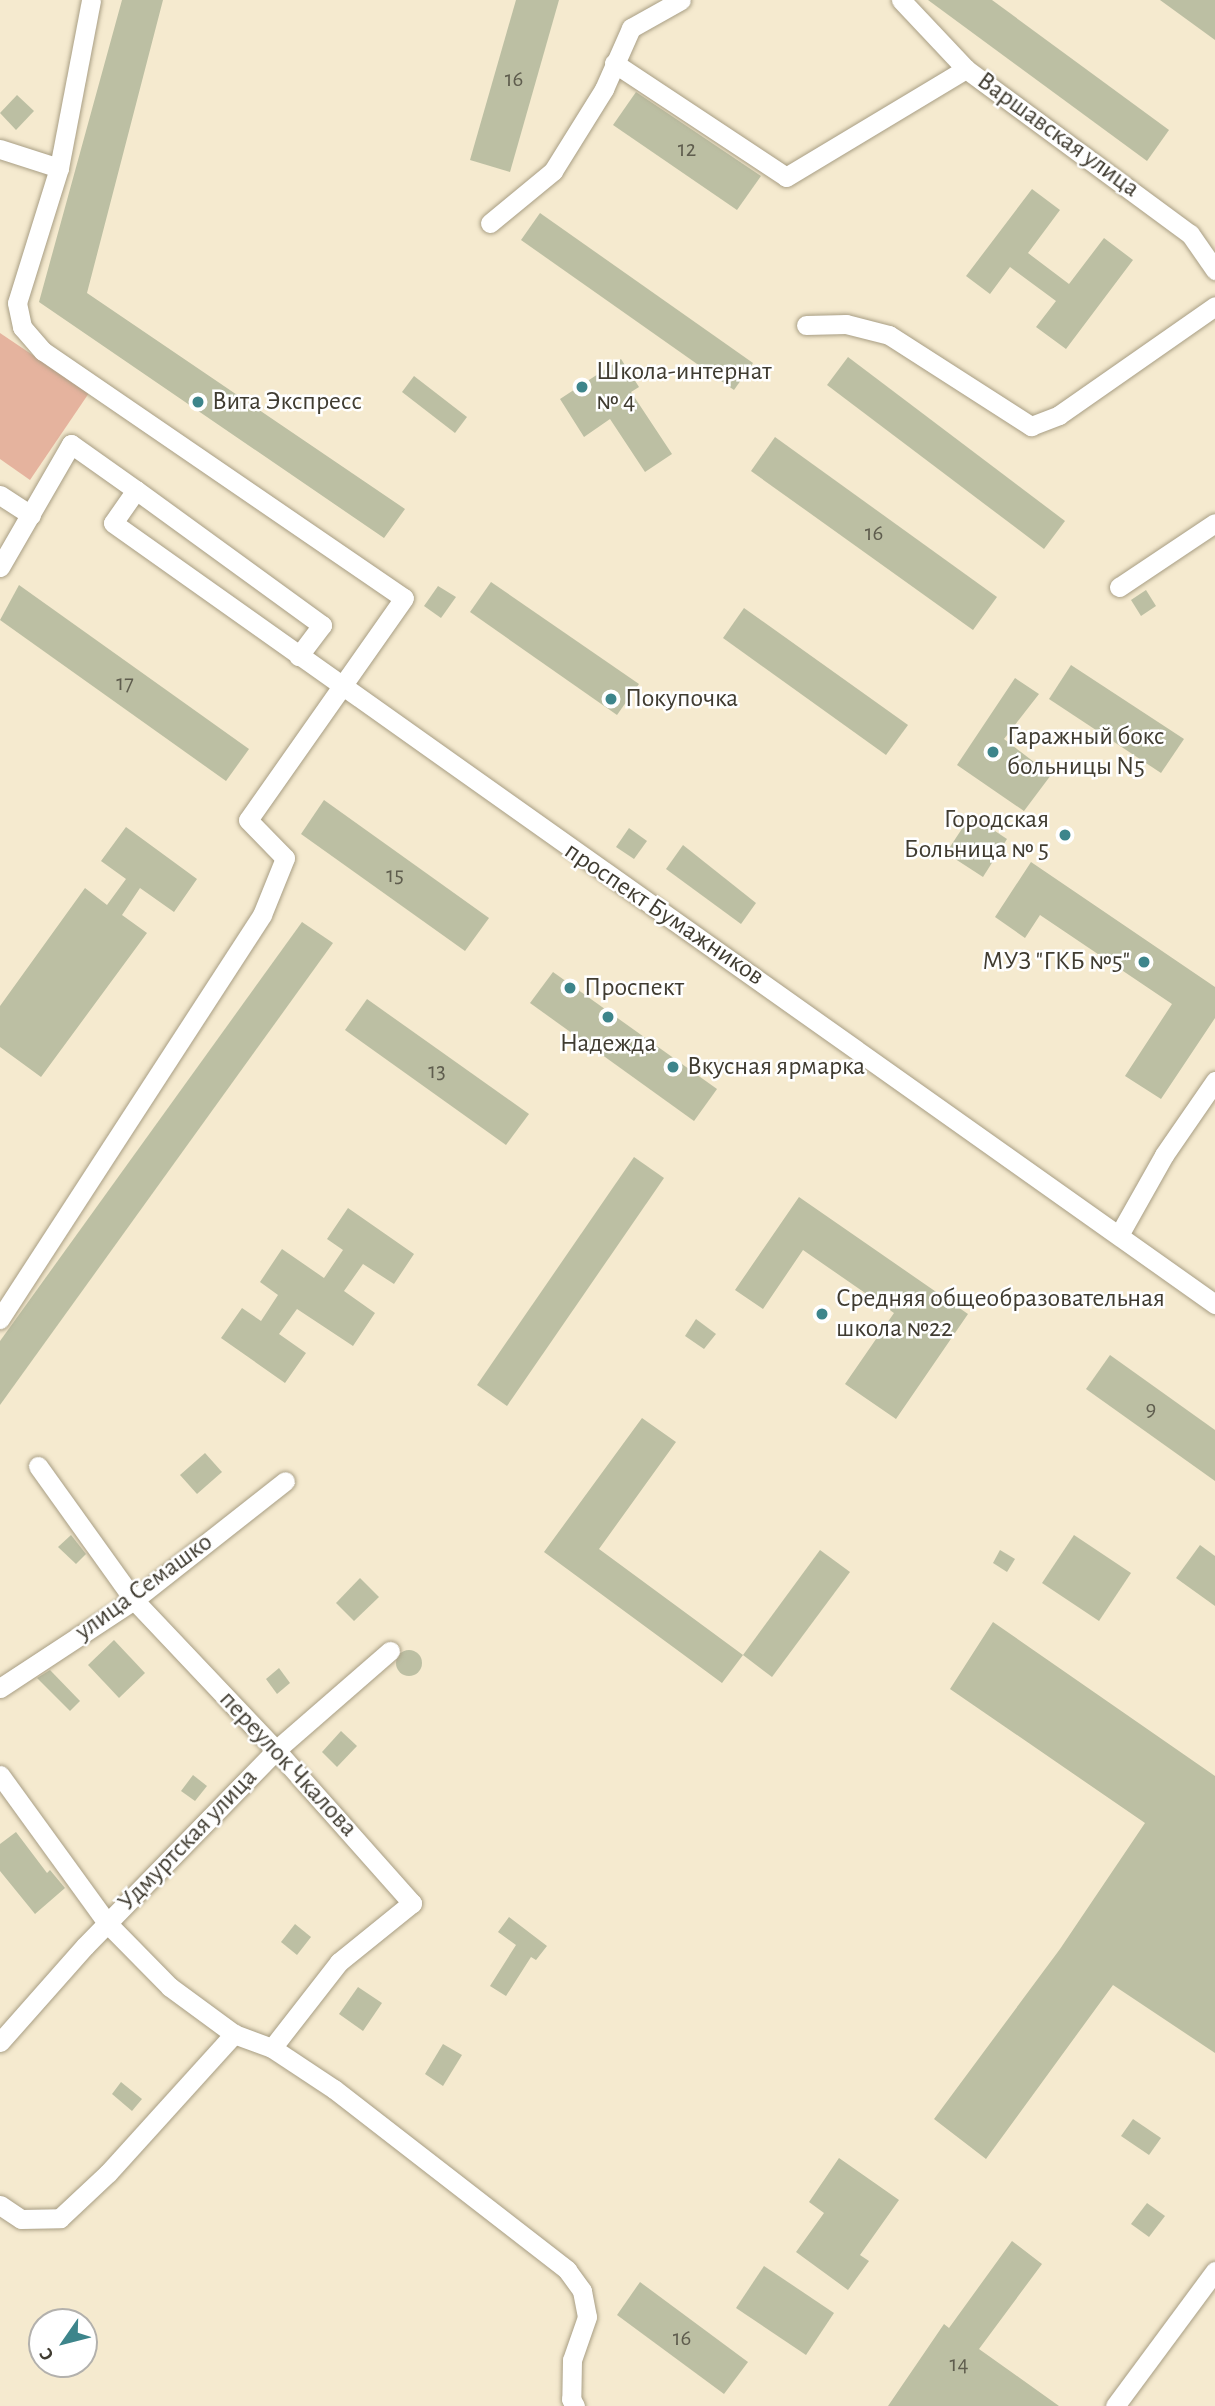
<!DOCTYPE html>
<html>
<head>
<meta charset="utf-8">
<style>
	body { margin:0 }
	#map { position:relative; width:1215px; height:2406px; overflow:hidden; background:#f5eacf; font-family:"Alegreya Sans",sans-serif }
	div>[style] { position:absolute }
	.green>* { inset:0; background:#e5b39e }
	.building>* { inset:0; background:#bcbfa3 }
	.round { border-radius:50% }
	.roads { filter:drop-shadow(0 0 2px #a89e84) drop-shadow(0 0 2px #a89e84) }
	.minor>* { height:19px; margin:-9.5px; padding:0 9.5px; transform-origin:9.5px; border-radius:9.5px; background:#fff }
	.dots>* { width:19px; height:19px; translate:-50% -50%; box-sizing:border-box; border:4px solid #fff; border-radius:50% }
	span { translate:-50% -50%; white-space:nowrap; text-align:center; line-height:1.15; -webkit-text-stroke:5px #fff; paint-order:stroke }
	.number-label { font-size:23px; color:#5f5d4e }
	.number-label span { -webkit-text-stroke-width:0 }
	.street-label { font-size:26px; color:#403c31 }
	.poi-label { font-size:26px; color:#403c31 }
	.left { translate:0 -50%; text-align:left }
	.right { translate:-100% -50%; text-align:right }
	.north { position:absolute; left:28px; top:2308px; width:70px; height:70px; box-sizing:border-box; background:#fff; border:2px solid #b3b1ad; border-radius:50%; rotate:235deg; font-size:19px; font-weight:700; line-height:28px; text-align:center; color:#403c31 }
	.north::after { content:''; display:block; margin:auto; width:24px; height:32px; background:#3d858b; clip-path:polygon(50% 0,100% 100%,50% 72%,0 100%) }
</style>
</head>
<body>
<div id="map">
	<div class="green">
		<i style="clip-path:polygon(0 333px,89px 393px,30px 480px,0 459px)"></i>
	</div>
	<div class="building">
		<i style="clip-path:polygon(122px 0,163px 0,87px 293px,405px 509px,384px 538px,39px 302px)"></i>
		<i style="clip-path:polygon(516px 0,559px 0,510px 172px,470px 160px)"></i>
		<i style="clip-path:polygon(928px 0,992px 0,1169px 130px,1147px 161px)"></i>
		<i style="clip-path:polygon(1160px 0,1215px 0,1215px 40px)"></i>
		<i style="clip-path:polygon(636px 92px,761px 176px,737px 210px,613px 125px)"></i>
		<i style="clip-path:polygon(17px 95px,34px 111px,16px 130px,0 113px)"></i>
		<i style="clip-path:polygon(1032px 189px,1060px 210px,1028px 253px,1069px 284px,1104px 238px,1133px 260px,1066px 349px,1036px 327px,1056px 301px,1010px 267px,990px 294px,966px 276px)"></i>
		<i style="clip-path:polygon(540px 213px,753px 363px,734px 390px,521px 240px)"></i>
		<i style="clip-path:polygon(848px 357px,1065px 521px,1044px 549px,827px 385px)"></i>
		<i style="clip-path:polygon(621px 359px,639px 387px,631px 392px,672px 454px,645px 472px,610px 419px,584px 437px,560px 399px)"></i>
		<i style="clip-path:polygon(414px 376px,467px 417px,455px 433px,402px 392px)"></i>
		<i style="clip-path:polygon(775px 437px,997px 597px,973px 630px,751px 471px)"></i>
		<i style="clip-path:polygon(491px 582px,639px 684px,617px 715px,470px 612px)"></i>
		<i style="clip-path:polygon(19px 585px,249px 749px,226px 781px,0 620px)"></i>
		<i style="clip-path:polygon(438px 586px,456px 597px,441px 618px,424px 606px)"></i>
		<i style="clip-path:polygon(1146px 590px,1156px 606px,1141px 616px,1131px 600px)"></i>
		<i style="clip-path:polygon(744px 608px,908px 725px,886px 755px,723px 638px)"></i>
		<i style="clip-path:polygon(1071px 665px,1184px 739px,1161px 773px,1049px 699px)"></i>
		<i style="clip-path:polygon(1015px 678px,1039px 694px,1004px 739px,1051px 775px,1024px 811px,957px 765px)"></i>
		<i style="clip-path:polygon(324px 800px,489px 918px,465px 951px,301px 834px)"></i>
		<i style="clip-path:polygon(971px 815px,1007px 839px,983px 877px,946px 853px)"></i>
		<i style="clip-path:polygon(126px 827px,197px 879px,174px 912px,140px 888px,122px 915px,147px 933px,41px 1077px,0 1047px,0 1006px,85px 888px,107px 905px,126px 879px,101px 861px)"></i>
		<i style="clip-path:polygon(629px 828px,647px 841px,634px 859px,616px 847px)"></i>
		<i style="clip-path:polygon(683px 845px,756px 903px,741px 924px,666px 869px)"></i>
		<i style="clip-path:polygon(1031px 862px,1215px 987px,1215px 1018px,1161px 1099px,1125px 1076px,1172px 1004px,1040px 915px,1025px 938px,995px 917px)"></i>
		<i style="clip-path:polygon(302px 922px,333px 943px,0 1405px,0 1341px)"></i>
		<i style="clip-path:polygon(553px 972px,717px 1089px,694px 1121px,530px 1003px)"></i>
		<i style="clip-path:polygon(367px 999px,529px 1114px,506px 1145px,345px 1030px)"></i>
		<i style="clip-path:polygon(634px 1157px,664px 1178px,507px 1406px,477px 1385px)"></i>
		<i style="clip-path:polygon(799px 1197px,968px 1314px,896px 1419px,845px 1384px,894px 1313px,803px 1250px,763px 1309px,735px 1290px)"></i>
		<i style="clip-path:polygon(348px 1208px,414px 1254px,394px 1284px,363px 1264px,344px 1291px,375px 1313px,353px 1346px,297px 1309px,279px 1334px,306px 1353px,285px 1383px,221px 1338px,242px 1308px,261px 1321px,278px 1295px,260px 1282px,282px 1249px,324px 1278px,343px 1250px,327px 1239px)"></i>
		<i style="clip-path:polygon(696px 1319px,716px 1334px,704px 1349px,685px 1336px)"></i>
		<i style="clip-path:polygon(1110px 1355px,1215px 1430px,1215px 1481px,1086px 1389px)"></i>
		<i style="clip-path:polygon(642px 1418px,676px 1442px,599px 1549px,743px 1655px,722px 1683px,544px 1552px)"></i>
		<i style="clip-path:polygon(205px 1453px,222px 1472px,197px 1494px,180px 1475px)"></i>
		<i style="clip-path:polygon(71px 1535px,86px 1554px,76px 1564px,58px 1547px)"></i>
		<i style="clip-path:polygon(1074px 1535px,1131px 1573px,1099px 1621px,1042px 1583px)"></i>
		<i style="clip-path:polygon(1200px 1545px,1215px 1556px,1215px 1606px,1176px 1578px)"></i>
		<i style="clip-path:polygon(820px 1550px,850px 1572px,772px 1677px,743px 1655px)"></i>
		<i style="clip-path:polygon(1000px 1550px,1015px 1559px,1007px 1572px,993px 1563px)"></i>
		<i style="clip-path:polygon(360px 1578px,379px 1597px,354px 1621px,336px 1603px)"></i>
		<i style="clip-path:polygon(993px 1622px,1215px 1776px,1215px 2053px,1113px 1985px,986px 2159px,934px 2119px,1060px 1949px,1145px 1823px,950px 1689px)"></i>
		<i style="clip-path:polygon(114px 1640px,145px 1673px,119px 1698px,88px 1665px)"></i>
		<i class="round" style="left:396px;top:1650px;width:26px;height:26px"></i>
		<i style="clip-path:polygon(279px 1668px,290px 1683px,277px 1694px,266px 1679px)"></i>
		<i style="clip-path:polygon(50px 1670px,80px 1701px,70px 1711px,37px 1678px)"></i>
		<i style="clip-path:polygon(341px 1731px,357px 1746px,337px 1767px,322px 1752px)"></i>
		<i style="clip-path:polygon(193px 1775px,207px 1786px,195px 1801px,181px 1791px)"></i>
		<i style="clip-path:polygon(16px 1832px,47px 1873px,50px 1870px,65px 1888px,35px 1914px,0 1871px,0 1844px)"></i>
		<i style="clip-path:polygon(509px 1917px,547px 1946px,536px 1960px,531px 1957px,506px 1996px,490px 1986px,516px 1945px,498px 1932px)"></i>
		<i style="clip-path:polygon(295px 1924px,311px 1937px,297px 1955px,281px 1942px)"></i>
		<i style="clip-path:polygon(358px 1987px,382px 2003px,363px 2031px,339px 2014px)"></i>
		<i style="clip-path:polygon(443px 2044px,462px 2055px,443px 2086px,425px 2074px)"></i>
		<i style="clip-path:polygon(121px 2082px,142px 2099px,132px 2111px,112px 2094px)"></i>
		<i style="clip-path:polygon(1133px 2119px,1161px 2138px,1149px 2155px,1121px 2136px)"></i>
		<i style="clip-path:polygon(839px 2158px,899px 2200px,860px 2255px,869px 2261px,848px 2290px,796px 2252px,824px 2213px,809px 2202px)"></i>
		<i style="clip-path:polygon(1147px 2203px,1165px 2216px,1149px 2237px,1131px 2224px)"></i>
		<i style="clip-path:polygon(1012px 2241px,1042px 2264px,979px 2349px,1059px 2406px,888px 2406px,944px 2324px,949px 2328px)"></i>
		<i style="clip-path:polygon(764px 2266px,834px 2313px,806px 2355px,736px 2308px)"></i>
		<i style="clip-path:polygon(640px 2282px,748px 2362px,724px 2394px,617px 2315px)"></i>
	</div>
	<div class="roads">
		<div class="minor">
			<i style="left:901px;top:0;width:95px;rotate:46.7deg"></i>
			<i style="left:966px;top:69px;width:278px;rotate:36.4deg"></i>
			<i style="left:1190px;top:234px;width:44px;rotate:55.2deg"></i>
			<i style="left:614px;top:63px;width:206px;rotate:33.5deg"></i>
			<i style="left:786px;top:177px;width:210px;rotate:-31deg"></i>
			<i style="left:0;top:149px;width:62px;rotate:17.9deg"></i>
			<i style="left:59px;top:168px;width:141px;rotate:107.3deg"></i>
			<i style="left:17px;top:303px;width:25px;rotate:78deg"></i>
			<i style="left:22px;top:327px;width:32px;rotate:49deg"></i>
			<i style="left:43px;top:351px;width:437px;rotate:34.4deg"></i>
			<i style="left:404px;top:598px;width:271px;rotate:125.1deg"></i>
			<i style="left:248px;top:820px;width:53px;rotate:45.8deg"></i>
			<i style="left:285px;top:858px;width:61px;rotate:112deg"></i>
			<i style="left:262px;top:915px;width:482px;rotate:123deg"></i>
			<i style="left:59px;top:168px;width:171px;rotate:-79.2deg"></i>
			<i style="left:490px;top:223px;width:82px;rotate:-39.5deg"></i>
			<i style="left:553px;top:171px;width:97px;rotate:-58.1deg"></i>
			<i style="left:604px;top:89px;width:67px;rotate:-66.1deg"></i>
			<i style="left:631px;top:28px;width:57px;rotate:-29.2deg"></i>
			<i style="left:806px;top:325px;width:40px;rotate:-1.4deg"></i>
			<i style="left:846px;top:324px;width:44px;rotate:14.3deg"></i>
			<i style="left:889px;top:335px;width:169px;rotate:32.7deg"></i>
			<i style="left:1031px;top:426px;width:30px;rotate:-21deg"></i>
			<i style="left:1059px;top:415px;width:190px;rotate:-34.9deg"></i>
			<i style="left:136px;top:490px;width:230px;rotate:36deg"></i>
			<i style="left:322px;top:625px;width:39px;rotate:127deg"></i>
			<i style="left:0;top:495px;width:37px;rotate:33deg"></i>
			<i style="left:0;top:567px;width:142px;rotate:-60deg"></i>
			<i style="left:71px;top:444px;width:80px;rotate:35.3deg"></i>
			<i style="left:136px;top:490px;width:40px;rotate:124.9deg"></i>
			<i style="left:113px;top:523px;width:1351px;rotate:35.33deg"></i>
			<i style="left:1119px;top:587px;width:115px;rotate:-33.7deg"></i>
			<i style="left:1119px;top:1235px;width:92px;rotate:-60.6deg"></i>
			<i style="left:1164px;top:1155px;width:90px;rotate:-55.4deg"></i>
			<i style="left:38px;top:1466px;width:165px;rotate:54.4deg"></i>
			<i style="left:134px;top:1600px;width:207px;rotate:46.6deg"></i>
			<i style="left:276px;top:1750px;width:205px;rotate:48.4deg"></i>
			<i style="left:412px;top:1903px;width:94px;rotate:141.1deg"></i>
			<i style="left:339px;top:1962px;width:109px;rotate:127.9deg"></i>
			<i style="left:0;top:1688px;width:160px;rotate:-33.3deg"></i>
			<i style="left:134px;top:1600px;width:192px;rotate:-38.2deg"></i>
			<i style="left:0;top:1775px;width:183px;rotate:54.1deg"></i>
			<i style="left:107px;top:1923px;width:90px;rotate:45.5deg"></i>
			<i style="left:170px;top:1987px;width:79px;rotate:36.3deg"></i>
			<i style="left:234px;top:2034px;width:40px;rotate:20.2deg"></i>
			<i style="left:272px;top:2048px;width:74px;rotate:33.5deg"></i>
			<i style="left:334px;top:2089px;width:295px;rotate:37.8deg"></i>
			<i style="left:567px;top:2270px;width:26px;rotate:54deg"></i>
			<i style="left:582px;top:2291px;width:26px;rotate:79deg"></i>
			<i style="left:587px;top:2317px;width:46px;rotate:109.2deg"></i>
			<i style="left:572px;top:2360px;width:39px;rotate:91deg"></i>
			<i style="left:571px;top:2399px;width:8px;rotate:60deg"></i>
			<i style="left:0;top:2042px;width:128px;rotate:-48.5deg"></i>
			<i style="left:85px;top:1946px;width:274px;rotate:-45.7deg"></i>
			<i style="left:276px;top:1750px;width:151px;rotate:-41deg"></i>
			<i style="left:0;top:2205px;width:25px;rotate:34deg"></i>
			<i style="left:21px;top:2219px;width:39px;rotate:-1deg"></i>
			<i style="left:60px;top:2218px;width:66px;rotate:-43.2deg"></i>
			<i style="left:108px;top:2173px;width:188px;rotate:-47.8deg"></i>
			<i style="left:1115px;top:2406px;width:168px;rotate:-53.5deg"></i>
		</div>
	</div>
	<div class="dots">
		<i style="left:582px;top:387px;background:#3d858b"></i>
		<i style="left:198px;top:402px;background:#3d858b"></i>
		<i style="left:611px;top:699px;background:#3d858b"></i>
		<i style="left:993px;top:752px;background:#3d858b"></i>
		<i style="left:1065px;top:835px;background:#3d858b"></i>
		<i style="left:1144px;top:962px;background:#3d858b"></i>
		<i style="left:570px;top:988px;background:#3d858b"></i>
		<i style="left:608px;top:1017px;background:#3d858b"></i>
		<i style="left:673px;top:1067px;background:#3d858b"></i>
		<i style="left:822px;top:1314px;background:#3d858b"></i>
	</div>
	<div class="number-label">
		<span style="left:514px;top:80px">16</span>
		<span style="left:687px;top:150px">12</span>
		<span style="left:874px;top:534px">16</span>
		<span style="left:125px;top:684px">17</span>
		<span style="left:395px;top:876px">15</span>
		<span style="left:437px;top:1072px">13</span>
		<span style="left:1151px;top:1410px">9</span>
		<span style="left:682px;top:2339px">16</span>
		<span style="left:959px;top:2365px">14</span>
	</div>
	<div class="street-label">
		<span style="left:1058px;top:135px;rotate:36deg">Варшавская улица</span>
		<span style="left:664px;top:914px;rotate:34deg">проспект Бумажников</span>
		<span style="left:144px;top:1587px;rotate:-36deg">улица Семашко</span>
		<span style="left:288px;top:1764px;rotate:47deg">переулок Чкалова</span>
		<span style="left:188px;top:1840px;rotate:-46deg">Удмуртская улица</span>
	</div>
	<div class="poi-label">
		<span class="left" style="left:596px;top:387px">Школа-интернат<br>№ 4</span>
		<span class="left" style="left:212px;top:402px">Вита Экспресс</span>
		<span class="left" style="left:625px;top:699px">Покупочка</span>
		<span class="left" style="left:1007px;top:752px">Гаражный бокс<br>больницы N5</span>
		<span class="right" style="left:1049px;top:835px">Городская<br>Больница № 5</span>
		<span class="right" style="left:1130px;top:962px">МУЗ "ГКБ №5"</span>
		<span class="left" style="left:584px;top:988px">Проспект</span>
		<span style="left:608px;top:1044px">Надежда</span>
		<span class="left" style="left:687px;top:1067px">Вкусная ярмарка</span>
		<span class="left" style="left:836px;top:1314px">Средняя общеобразовательная<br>школа №22</span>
	</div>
	<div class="north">С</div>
</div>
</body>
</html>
